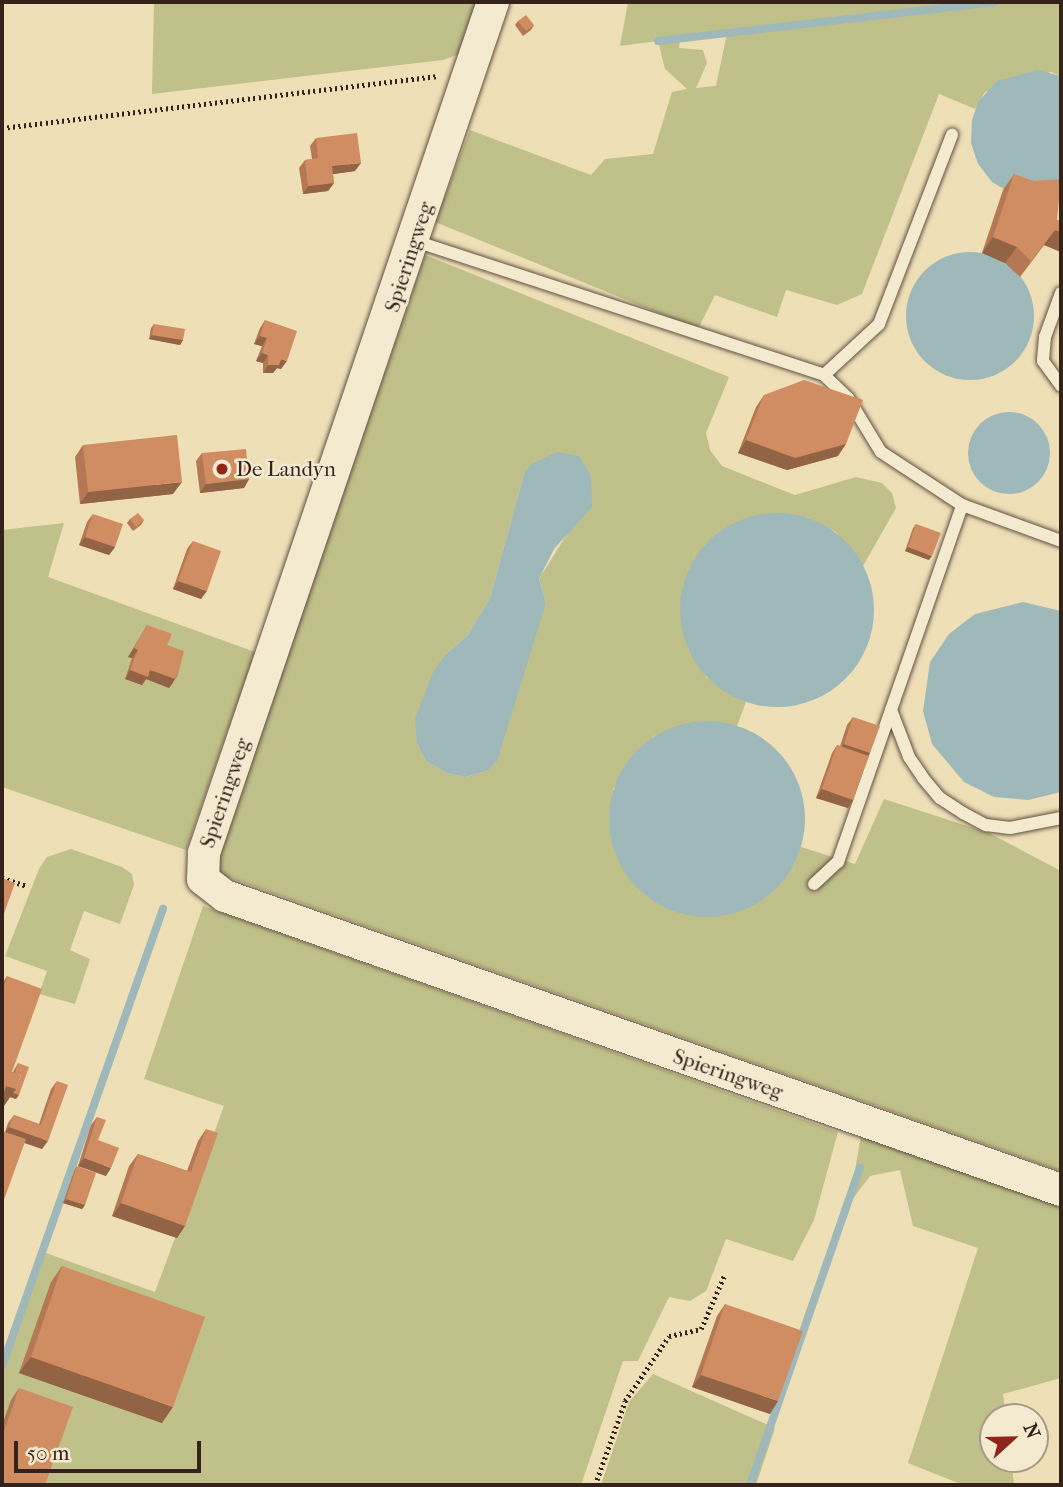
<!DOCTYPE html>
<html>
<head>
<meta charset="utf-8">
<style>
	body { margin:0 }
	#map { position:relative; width:1063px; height:1487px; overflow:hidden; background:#eedfb7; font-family:"IM FELL French Canon",serif }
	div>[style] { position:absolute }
	.green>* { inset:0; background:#bfc08a }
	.water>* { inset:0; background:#9fb9ba }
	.round { border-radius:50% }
	.stream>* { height:8px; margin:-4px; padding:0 4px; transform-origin:4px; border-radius:4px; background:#9fb9ba }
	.path>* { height:4.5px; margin-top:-2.25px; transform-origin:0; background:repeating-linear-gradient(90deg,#35221a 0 2px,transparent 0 5.5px) }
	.roads { filter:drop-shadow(0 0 2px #635141) drop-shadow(0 0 2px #635141) }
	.service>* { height:12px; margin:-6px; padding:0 6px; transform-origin:6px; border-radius:6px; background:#f4ead0 }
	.tertiary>* { height:32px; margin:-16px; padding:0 16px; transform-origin:16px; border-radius:16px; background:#f4ead0 }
	.wall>* { inset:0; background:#b47954 }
	.shaded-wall>* { inset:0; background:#926345 }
	.building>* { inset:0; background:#d18d62 }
	.dots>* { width:19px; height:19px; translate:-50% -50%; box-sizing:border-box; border:4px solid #f4ead0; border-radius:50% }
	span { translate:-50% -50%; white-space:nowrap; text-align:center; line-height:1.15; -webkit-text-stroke:5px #f4ead0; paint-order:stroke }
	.street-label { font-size:21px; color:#35221a }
	.poi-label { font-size:21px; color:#35221a }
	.left { translate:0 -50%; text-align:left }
	.frame { position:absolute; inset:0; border:4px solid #35221a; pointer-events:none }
	.north { position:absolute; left:979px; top:1403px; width:70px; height:70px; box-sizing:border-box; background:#f4ead0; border:2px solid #a89a87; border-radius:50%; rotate:68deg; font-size:19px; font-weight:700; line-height:28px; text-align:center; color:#35221a }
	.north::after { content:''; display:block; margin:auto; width:24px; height:32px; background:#8f2418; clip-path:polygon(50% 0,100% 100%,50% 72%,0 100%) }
	.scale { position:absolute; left:14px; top:1441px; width:187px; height:32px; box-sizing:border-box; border:4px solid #35221a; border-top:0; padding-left:9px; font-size:21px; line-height:24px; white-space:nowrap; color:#35221a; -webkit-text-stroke:5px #f4ead0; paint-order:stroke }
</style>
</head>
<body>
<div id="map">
	<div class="green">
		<i style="clip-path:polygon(154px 2px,480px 2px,460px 54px,443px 60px,152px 94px)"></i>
		<i style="clip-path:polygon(evenodd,628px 2px,1061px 2px,1061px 76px,1051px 72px,985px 92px,975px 109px,939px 94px,862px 294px,837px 305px,786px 290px,777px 317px,715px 295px,698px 329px,435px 222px,470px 130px,591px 175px,605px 159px,653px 154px,672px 92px,687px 89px,665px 69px,658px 41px,620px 46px,628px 2px,727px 33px,716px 86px,696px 88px,707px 63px,703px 50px,679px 48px,680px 39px,727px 33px)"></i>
		<i style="clip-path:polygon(evenodd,425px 255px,729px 377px,706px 433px,710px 450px,722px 466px,795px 495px,856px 477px,882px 483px,892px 493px,896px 508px,863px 566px,836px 532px,806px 517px,690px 567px,681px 599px,688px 649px,707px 678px,746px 702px,737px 726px,703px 721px,654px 736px,613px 789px,609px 823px,794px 864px,801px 847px,855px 864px,884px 799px,989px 833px,1061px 871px,1061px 1171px,213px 872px,425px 255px,524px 474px,569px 531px,539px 579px,546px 603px,487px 771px,465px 777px,447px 773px,426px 761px,417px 744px,445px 655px,468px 635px,490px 598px,524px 474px)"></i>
		<i style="clip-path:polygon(64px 523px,48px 577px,255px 652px,186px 850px,2px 787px,2px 530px)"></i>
		<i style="clip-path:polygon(71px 849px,122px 867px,132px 874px,134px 885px,120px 924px,84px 911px,70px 950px,90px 959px,75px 1004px,39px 994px,47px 971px,5px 956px,39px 869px,47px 857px)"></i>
		<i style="clip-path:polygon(203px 906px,838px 1132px,814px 1220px,793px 1261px,726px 1239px,706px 1291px,690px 1301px,669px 1297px,638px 1361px,623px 1361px,581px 1485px,2px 1485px,2px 1360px,43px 1252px,155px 1292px,224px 1106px,144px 1079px)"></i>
		<i style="clip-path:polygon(862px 1130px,1061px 1203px,1061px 1378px,1003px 1394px,1006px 1417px,993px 1417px,993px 1459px,1011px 1459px,1014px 1485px,963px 1485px,908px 1463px,978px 1248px,913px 1226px,900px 1170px,870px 1176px,849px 1204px)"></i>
		<i style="clip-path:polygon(653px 1374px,775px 1428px,756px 1485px,601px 1485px,629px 1402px)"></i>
	</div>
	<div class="water">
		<i style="clip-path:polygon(1037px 70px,1061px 76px,1061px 191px,1011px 193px,992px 182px,978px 164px,971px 143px,972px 120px,978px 102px,997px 81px)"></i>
		<i class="round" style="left:906px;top:252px;width:128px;height:128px"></i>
		<i class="round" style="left:968px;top:412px;width:82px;height:82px"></i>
		<i style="clip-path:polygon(557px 452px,579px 456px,591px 476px,592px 507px,554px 549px,539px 579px,546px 603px,497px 761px,487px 771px,465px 777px,447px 773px,426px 761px,417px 744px,415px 719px,433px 672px,445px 655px,468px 635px,490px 598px,524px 474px,530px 465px)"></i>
		<i class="round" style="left:680px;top:513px;width:194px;height:194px"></i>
		<i style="clip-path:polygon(1023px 602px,1061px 611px,1061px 792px,1028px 800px,994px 797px,964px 782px,932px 744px,923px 711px,930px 662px,949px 634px,975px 614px)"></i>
		<i class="round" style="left:609px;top:721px;width:196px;height:196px"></i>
	</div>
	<div class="stream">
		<i style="left:658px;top:41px;width:339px;rotate:-6.6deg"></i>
		<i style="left:2px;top:1366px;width:485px;rotate:-70.6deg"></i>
		<i style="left:750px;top:1485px;width:336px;rotate:-70.9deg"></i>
	</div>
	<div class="path">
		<i style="left:2px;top:128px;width:439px;rotate:-6.8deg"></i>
		<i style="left:2px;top:878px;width:25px;rotate:18deg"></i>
		<i style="left:595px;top:1485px;width:89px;rotate:-70.3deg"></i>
		<i style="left:625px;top:1401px;width:78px;rotate:-55.9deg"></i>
		<i style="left:669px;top:1336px;width:33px;rotate:-12deg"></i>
		<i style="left:701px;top:1329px;width:58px;rotate:-66.5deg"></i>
	</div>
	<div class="roads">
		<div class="service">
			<i style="left:415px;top:241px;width:430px;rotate:18.1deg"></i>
			<i style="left:824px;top:375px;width:33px;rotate:44deg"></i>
			<i style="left:848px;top:398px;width:63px;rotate:58.6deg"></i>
			<i style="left:881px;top:452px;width:97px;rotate:33.2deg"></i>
			<i style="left:962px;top:505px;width:105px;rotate:20deg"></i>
			<i style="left:1061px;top:293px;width:47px;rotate:110deg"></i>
			<i style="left:1045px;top:337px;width:24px;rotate:95deg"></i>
			<i style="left:1043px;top:361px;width:31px;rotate:54deg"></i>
			<i style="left:824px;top:375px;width:75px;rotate:-42.8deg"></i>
			<i style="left:879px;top:324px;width:203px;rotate:-68.9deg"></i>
			<i style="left:891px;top:710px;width:50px;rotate:69deg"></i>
			<i style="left:909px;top:757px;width:25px;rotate:56deg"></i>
			<i style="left:923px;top:778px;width:26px;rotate:50deg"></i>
			<i style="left:940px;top:798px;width:27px;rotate:33deg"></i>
			<i style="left:963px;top:813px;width:26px;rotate:28deg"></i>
			<i style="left:986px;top:825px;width:24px;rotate:7deg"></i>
			<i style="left:1010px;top:828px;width:52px;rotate:-11.1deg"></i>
			<i style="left:814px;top:884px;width:33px;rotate:-43deg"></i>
			<i style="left:838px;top:862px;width:378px;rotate:-70.8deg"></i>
		</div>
		<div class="tertiary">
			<i style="left:493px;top:2px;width:899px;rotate:108.76deg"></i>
			<i style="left:204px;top:853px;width:26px;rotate:92deg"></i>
			<i style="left:203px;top:879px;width:28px;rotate:38deg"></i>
			<i style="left:225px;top:896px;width:886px;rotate:19.38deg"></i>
		</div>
	</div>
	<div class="wall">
		<i style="clip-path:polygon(518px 21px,534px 25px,531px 30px,523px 36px,515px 25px)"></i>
		<i style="clip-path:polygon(316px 138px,355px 171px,333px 174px,334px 183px,328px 191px,303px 194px,299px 168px,305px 160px,312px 159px,310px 146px)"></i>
		<i style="clip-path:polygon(1014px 174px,1057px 220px,1061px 221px,1061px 252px,1044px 245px,1020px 277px,1005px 263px,982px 253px,1003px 190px)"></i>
		<i style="clip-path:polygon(265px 320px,281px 369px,277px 368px,273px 373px,263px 373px,263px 363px,256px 361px,262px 346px,254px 344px,260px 328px)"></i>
		<i style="clip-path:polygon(154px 324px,183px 340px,180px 345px,149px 339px,151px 328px)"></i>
		<i style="clip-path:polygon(764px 395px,838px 456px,787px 470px,738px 453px,756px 407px)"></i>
		<i style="clip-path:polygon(83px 445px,173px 494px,80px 504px,75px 457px)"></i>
		<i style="clip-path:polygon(202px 453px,249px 479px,244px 488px,200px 493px,196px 461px)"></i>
		<i style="clip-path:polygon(93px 514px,115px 547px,109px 555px,79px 545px,87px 522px)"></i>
		<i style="clip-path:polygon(130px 519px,144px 520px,141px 525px,133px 531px,127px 523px)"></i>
		<i style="clip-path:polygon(916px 524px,929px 560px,905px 551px,913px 528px)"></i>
		<i style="clip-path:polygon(193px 541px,201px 599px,173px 589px,187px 549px)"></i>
		<i style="clip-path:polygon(147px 625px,167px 645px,173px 683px,169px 688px,146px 679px,142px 685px,125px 679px,132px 658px,128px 657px)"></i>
		<i style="clip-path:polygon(853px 717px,870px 753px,848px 808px,816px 798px,832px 753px,837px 745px,840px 746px,847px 725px)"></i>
		<i style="clip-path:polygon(7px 976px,12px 1072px,13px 1072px,18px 1063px,16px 1099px,10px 1097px,2px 1109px,2px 984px)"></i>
		<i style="clip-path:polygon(57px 1081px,42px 1149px,24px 1143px,5px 1132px,8px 1123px,14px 1115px,39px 1124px,51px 1089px)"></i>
		<i style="clip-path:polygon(97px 1117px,98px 1140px,106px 1176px,78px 1166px,91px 1125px)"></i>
		<i style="clip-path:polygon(206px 1129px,185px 1226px,177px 1238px,112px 1216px,129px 1166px,138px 1154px,187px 1171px,198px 1141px)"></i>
		<i style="clip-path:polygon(77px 1166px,85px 1205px,82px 1209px,63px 1203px,74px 1171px)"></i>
		<i style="clip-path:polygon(62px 1266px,162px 1423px,19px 1373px,51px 1282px)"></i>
		<i style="clip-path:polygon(725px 1304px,770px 1414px,692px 1387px,717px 1316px)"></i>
		<i style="clip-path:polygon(19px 1388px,2px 1485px,2px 1425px,11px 1400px)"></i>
	</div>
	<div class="shaded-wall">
		<i style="clip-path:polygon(361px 163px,355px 171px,327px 175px,332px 166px)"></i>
		<i style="clip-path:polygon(334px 183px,328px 191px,303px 194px,308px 186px)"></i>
		<i style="clip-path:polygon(1055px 230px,1061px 232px,1061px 252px,1044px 245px,1020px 277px)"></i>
		<i style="clip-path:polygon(993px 237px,1017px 247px,1005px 263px,982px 253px)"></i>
		<i style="clip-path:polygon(152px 335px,183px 340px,180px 345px,149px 339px)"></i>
		<i style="clip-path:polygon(260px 336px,267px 338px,262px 346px,254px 344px)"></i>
		<i style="clip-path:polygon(262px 353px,268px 355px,263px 363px,256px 361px)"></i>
		<i style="clip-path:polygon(281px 359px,287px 361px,281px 369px,277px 368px,273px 373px,263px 373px,268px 365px)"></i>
		<i style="clip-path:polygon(746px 440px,846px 444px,838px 456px,787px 470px,738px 453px)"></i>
		<i style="clip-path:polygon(249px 479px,244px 488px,200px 493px,206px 484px)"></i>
		<i style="clip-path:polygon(182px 482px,173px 494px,80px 504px,88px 492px)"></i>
		<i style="clip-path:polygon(85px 537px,115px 547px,109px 555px,79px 545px)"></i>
		<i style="clip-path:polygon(908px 547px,932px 556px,929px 560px,905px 551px)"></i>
		<i style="clip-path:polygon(178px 581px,207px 591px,201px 599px,173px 589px)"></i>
		<i style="clip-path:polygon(134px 648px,138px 650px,132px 658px,128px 657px)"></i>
		<i style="clip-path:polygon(130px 670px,150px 670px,178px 675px,169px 688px,146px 679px,142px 685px,125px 679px)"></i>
		<i style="clip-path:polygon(844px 744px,870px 753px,864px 761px,838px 752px)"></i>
		<i style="clip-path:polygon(822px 789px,853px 800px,848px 808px,816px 798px)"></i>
		<i style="clip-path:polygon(6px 1086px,16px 1089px,19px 1095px,16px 1099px,10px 1097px,2px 1109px,2px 1093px)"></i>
		<i style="clip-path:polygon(9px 1127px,48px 1141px,42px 1149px,4px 1135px)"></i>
		<i style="clip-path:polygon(84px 1158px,111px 1168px,106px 1176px,78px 1166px)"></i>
		<i style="clip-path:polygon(66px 1199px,85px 1205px,82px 1209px,63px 1203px)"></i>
		<i style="clip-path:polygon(121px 1203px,185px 1226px,177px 1238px,112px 1216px)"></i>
		<i style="clip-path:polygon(31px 1357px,173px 1407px,162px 1423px,19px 1373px)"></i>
		<i style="clip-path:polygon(701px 1375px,778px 1401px,770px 1414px,692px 1387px)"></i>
	</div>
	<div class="building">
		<i style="clip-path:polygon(2px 2px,3px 2px,2px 50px)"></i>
		<i style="clip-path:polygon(526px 15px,534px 25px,526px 31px,518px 21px)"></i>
		<i style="clip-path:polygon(357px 133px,361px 163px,332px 166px,334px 183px,308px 186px,305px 160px,318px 158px,316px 138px)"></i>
		<i style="clip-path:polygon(1014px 174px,1034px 181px,1061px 179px,1057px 220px,1061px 221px,1061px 232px,1055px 230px,1031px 261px,1017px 247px,993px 237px)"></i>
		<i style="clip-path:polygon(265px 320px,297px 331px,287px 361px,281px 359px,279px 365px,268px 365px,268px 355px,262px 353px,267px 338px,260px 336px)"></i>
		<i style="clip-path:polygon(154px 324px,185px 329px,183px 340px,152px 335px)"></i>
		<i style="clip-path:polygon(804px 380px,863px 400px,846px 444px,795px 458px,746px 440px,764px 395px)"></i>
		<i style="clip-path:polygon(177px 435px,182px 482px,88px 492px,83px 445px)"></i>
		<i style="clip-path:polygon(246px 449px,249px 479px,206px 484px,202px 453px)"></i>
		<i style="clip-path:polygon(138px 513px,144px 520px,136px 527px,130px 519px)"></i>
		<i style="clip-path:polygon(93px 514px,123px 524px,115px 547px,85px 537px)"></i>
		<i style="clip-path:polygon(916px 524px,941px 533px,932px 556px,908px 547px)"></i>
		<i style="clip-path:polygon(193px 541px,221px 551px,207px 591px,178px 581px)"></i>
		<i style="clip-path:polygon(147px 625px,172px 634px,167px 645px,184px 651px,178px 675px,175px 679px,150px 670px,148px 677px,130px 670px,138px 650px,134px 648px)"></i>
		<i style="clip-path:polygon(853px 717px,880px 726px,870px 753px,844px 744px)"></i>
		<i style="clip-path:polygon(837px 745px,869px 756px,853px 800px,822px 789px)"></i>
		<i style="clip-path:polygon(2px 878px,15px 883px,2px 919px)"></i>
		<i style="clip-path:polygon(7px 976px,42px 989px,12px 1072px,21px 1075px,16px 1089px,6px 1086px,2px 1099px,2px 992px)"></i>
		<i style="clip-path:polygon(18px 1063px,29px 1067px,19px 1095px,13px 1093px,16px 1089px,21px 1075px,15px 1073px)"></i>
		<i style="clip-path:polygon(57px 1081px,68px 1085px,48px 1141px,9px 1127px,14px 1115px,41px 1125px)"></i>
		<i style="clip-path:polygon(97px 1117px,106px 1120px,98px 1140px,119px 1148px,111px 1168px,84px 1158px)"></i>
		<i style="clip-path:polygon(206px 1129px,218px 1133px,185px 1226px,121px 1203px,138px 1154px,191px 1172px)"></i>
		<i style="clip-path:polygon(2px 1131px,26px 1139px,2px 1205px)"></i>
		<i style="clip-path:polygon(77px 1166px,96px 1173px,85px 1205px,66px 1199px)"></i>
		<i style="clip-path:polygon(62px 1266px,205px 1317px,173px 1407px,31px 1357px)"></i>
		<i style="clip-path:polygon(725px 1304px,803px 1331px,778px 1401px,701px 1375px)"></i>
		<i style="clip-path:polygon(19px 1388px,73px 1407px,45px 1485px,2px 1485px,2px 1437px)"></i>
	</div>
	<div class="dots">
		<i style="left:222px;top:469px;background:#8f2418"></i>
	</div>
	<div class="street-label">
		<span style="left:409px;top:257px;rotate:-72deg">Spieringweg</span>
		<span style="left:225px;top:793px;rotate:-71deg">Spieringweg</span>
		<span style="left:728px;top:1074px;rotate:19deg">Spieringweg</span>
	</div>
	<div class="poi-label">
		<span class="left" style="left:236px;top:469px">De Landyn</span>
	</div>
	<div class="frame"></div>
	<div class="north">N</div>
	<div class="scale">50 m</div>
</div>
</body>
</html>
